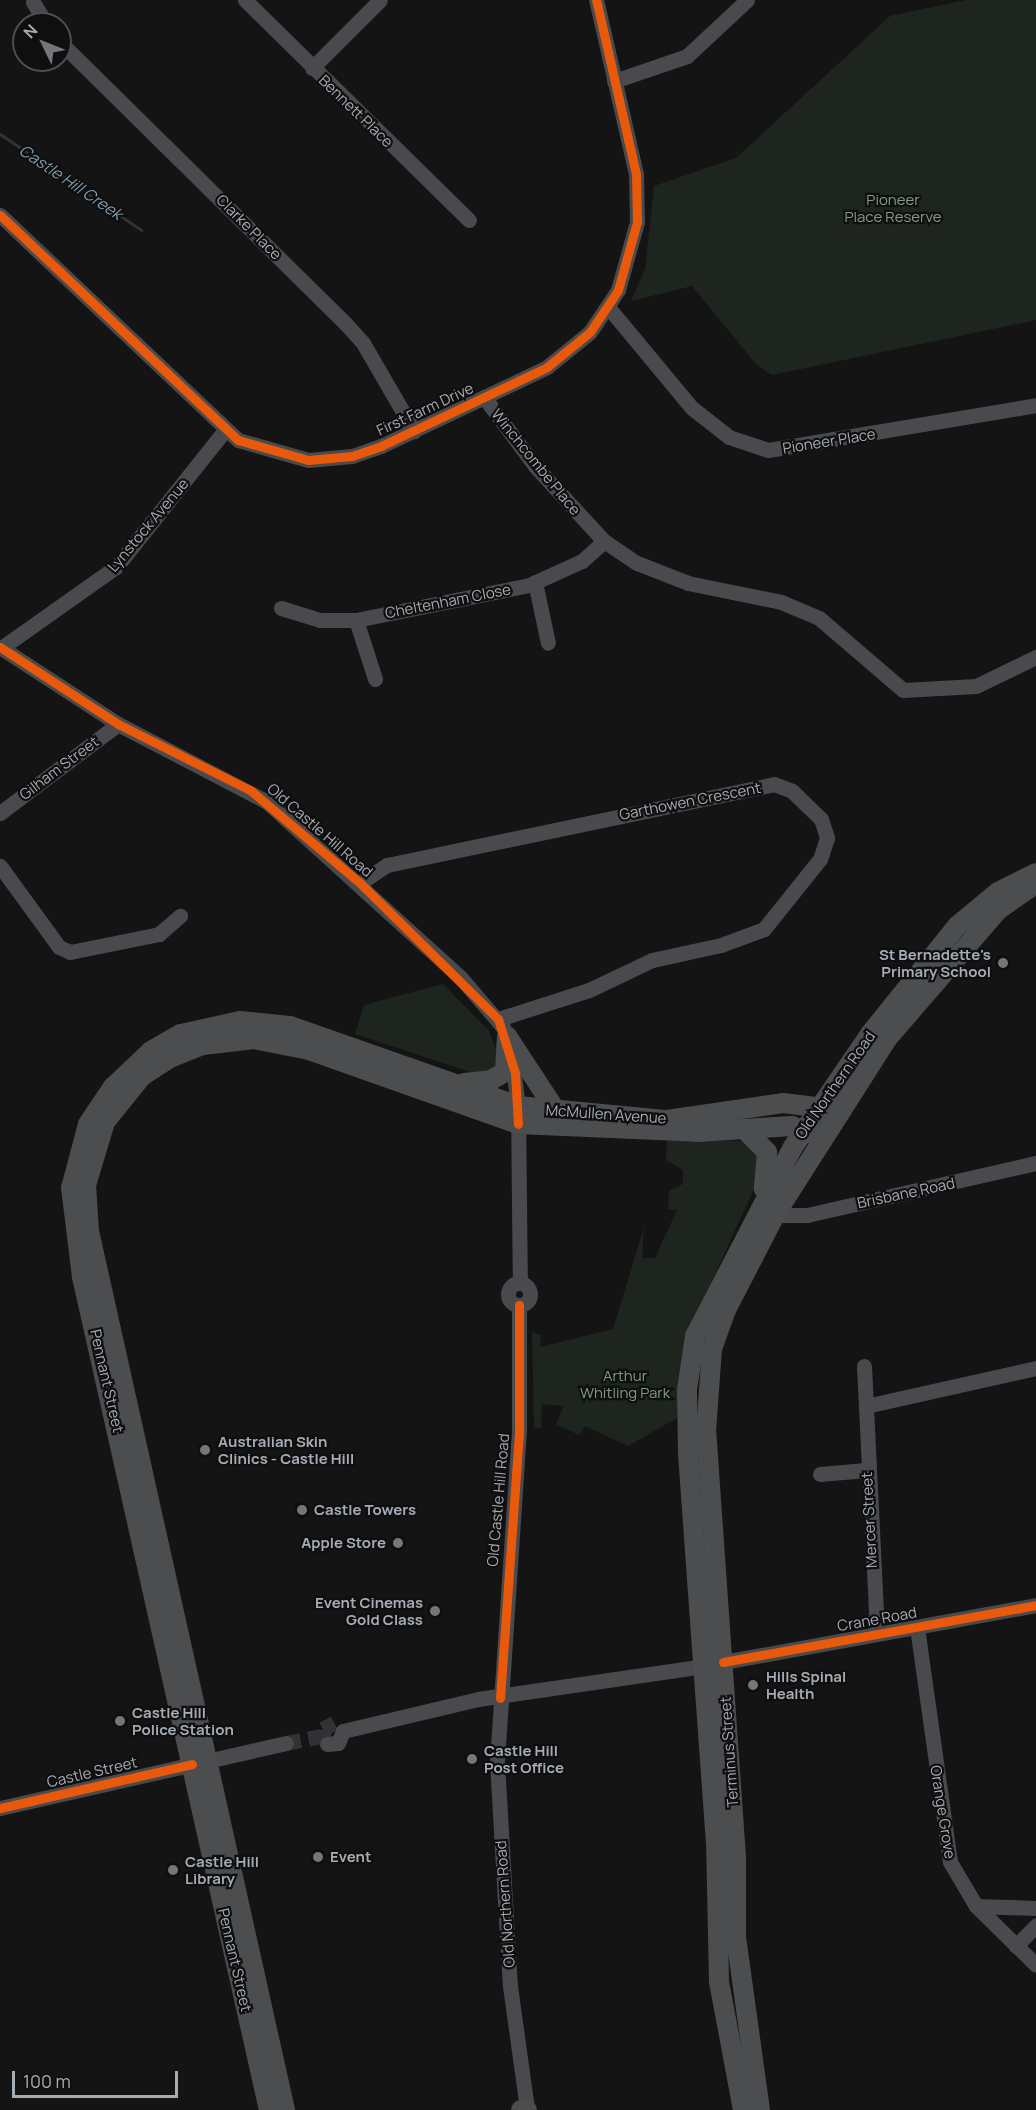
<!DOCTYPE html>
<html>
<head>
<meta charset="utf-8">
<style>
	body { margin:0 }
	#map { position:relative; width:1036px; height:2110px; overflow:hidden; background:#141415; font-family:Manrope,sans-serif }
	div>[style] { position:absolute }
	.green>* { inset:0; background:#1e251f }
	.stream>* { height:3px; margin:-1.5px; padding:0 1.5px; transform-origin:1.5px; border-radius:1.5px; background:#2c3539 }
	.minor-tunnel>* { height:15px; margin-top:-7.5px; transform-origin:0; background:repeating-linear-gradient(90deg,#313235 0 15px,transparent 0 23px) }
	.minor>* { height:15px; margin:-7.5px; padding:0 7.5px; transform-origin:7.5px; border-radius:7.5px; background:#494a4d }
	.minor>.ring { margin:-7.5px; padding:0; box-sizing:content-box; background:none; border:15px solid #494a4d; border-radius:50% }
	.major>* { height:20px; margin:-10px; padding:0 10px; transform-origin:10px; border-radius:10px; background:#4b4d4f }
	.cycleway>* { height:9px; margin:-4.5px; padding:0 4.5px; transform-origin:4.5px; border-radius:4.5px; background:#e8590c }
	.dots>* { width:16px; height:16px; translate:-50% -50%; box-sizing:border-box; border:3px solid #0f0f10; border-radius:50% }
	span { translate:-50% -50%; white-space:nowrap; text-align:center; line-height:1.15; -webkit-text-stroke:4.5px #0f0f10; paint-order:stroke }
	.street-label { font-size:15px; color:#a6acb4 }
	.park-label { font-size:15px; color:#809e7f }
	.poi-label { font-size:15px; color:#a6acb4; font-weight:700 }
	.right { translate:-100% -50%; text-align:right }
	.left { translate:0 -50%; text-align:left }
	.water-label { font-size:16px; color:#809dad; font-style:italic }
	.north { position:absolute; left:12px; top:12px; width:60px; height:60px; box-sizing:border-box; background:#0f0f10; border:2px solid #4b4e52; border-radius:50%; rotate:313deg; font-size:16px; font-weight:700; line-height:24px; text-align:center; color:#a6acb4 }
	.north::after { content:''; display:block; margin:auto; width:21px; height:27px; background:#73777c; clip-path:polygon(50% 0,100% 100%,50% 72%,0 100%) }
	.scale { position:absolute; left:12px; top:2071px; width:166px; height:27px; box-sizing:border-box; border:3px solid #a6acb4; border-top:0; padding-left:8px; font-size:18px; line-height:21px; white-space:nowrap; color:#a6acb4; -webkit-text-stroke:4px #0f0f10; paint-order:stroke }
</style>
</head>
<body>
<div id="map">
	<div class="green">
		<i style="clip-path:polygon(966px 0,1036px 0,1036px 320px,772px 375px,756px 364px,692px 286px,631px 301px,645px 269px,654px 186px,736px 158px,890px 16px)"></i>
		<i style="clip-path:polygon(443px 984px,489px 1031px,497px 1053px,495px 1070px,473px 1073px,355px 1034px,364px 1005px)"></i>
		<i style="clip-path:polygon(667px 1140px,745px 1141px,762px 1156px,754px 1189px,691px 1327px,677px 1418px,628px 1446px,585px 1426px,579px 1435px,556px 1424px,564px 1406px,542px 1404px,541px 1428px,534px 1428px,532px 1332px,541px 1335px,540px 1347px,613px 1329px,644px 1227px,642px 1258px,655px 1258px,677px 1210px,668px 1209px,669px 1191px,683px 1184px,683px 1170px,666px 1160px)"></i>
	</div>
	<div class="stream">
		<i style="left:0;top:134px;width:171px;rotate:34.2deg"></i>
	</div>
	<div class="minor-tunnel">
		<i style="left:325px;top:1742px;width:13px;rotate:-99deg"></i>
		<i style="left:323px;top:1729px;width:13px;rotate:-29deg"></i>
		<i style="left:286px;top:1743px;width:36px;rotate:-11deg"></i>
	</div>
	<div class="minor">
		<i style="left:245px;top:0;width:314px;rotate:44.5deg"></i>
		<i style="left:33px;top:2px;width:26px;rotate:59deg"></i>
		<i style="left:60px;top:42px;width:400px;rotate:44.6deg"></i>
		<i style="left:345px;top:323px;width:27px;rotate:48deg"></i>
		<i style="left:363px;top:343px;width:102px;rotate:59.9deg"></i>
		<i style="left:312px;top:68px;width:96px;rotate:-45deg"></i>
		<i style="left:614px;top:81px;width:77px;rotate:-18.9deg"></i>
		<i style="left:687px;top:56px;width:82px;rotate:-43deg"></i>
		<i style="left:0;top:215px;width:328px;rotate:43.4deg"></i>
		<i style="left:238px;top:440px;width:73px;rotate:15.9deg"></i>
		<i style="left:308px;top:460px;width:44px;rotate:-5.2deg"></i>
		<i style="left:352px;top:456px;width:31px;rotate:-19deg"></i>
		<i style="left:381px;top:446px;width:184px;rotate:-25.4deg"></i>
		<i style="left:547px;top:367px;width:55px;rotate:-39.1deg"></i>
		<i style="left:590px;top:332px;width:50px;rotate:-56.3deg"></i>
		<i style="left:618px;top:290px;width:71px;rotate:-74.4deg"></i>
		<i style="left:637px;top:222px;width:48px;rotate:-91.2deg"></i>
		<i style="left:636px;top:174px;width:179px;rotate:-102.9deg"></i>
		<i style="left:608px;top:307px;width:131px;rotate:50.3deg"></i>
		<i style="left:692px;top:408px;width:47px;rotate:38.1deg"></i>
		<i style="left:729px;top:437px;width:41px;rotate:18.4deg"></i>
		<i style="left:768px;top:450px;width:272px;rotate:-9.5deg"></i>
		<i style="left:484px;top:397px;width:86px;rotate:53.5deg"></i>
		<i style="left:535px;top:466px;width:102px;rotate:47.4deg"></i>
		<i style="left:604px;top:541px;width:40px;rotate:34deg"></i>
		<i style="left:637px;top:563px;width:55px;rotate:21.4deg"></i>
		<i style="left:688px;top:583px;width:95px;rotate:11.5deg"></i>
		<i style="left:781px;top:602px;width:41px;rotate:22.8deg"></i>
		<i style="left:819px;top:618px;width:111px;rotate:40.6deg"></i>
		<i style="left:903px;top:690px;width:73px;rotate:-3.1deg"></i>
		<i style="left:976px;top:686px;width:67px;rotate:-25.8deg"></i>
		<i style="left:535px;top:582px;width:62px;rotate:78deg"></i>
		<i style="left:281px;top:608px;width:41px;rotate:17.1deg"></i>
		<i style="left:320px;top:620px;width:36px"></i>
		<i style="left:356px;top:620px;width:177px;rotate:-11.4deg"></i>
		<i style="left:529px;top:585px;width:58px;rotate:-24.4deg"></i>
		<i style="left:582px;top:561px;width:30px;rotate:-42deg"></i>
		<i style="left:356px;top:620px;width:62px;rotate:72.1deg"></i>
		<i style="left:0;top:647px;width:141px;rotate:33.1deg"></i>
		<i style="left:118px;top:724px;width:168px;rotate:27.6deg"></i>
		<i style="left:267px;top:802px;width:261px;rotate:42.2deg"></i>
		<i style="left:460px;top:977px;width:66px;rotate:49.3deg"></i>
		<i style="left:1px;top:648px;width:141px;rotate:-35.2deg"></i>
		<i style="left:116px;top:567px;width:174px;rotate:-51.5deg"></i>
		<i style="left:0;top:813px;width:148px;rotate:-37deg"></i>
		<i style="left:0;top:866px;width:100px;rotate:53.9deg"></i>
		<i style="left:59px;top:947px;width:12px;rotate:24deg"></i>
		<i style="left:70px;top:952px;width:91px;rotate:-11.4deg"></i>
		<i style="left:159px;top:934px;width:28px;rotate:-41deg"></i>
		<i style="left:360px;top:883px;width:32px;rotate:-34deg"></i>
		<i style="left:387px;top:865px;width:395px;rotate:-11.8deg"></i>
		<i style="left:774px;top:784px;width:19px;rotate:21deg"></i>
		<i style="left:792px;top:791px;width:40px;rotate:44deg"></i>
		<i style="left:821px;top:819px;width:20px;rotate:72deg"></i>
		<i style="left:827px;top:838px;width:22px;rotate:108deg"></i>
		<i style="left:820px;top:859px;width:90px;rotate:128.7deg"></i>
		<i style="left:764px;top:929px;width:46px;rotate:159.6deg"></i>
		<i style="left:721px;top:945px;width:71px;rotate:167.7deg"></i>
		<i style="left:652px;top:960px;width:70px;rotate:154.5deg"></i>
		<i style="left:589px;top:990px;width:96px;rotate:162.3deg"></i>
		<i style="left:511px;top:1053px;width:53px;rotate:82.5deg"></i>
		<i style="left:518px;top:1106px;width:177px;rotate:89.4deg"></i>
		<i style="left:775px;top:1215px;width:32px"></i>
		<i style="left:807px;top:1215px;width:235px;rotate:-12.8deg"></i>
		<i class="ring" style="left:508px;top:1283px;width:7px;height:7px"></i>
		<i style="left:519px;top:1305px;width:125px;rotate:90deg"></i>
		<i style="left:519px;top:1430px;width:333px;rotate:93.8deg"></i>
		<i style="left:497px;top:1762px;width:224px;rotate:86.7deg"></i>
		<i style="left:510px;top:1986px;width:124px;rotate:82.1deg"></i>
		<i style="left:864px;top:1366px;width:268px;rotate:87.2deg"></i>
		<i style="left:866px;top:1406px;width:174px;rotate:-12.6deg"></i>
		<i style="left:820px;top:1474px;width:46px;rotate:-5deg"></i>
		<i style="left:917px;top:1627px;width:237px;rotate:82deg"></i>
		<i style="left:950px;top:1862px;width:51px;rotate:59.4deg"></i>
		<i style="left:976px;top:1906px;width:84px;rotate:44.5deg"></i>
		<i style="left:723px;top:1662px;width:318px;rotate:-10.3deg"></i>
		<i style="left:343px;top:1731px;width:139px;rotate:-13.3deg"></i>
		<i style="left:478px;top:1699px;width:228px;rotate:-8.3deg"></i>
		<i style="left:327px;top:1744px;width:11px;rotate:-5deg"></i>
		<i style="left:338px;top:1743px;width:13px;rotate:-67deg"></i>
		<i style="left:0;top:1808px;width:293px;rotate:-12.8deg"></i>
		<i style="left:976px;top:1906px;width:60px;rotate:1.9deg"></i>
		<i style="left:1016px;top:1946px;width:29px;rotate:-46deg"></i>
	</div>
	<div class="major">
		<i style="left:507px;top:1036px;width:90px;rotate:56.8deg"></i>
		<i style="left:464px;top:1083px;width:27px;rotate:-6deg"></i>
		<i style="left:491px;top:1080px;width:16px;rotate:-30deg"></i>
		<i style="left:505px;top:1072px;width:34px;rotate:-87deg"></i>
		<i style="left:744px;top:1129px;width:33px;rotate:45deg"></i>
		<i style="left:767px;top:1152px;width:37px;rotate:95deg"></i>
		<i style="left:269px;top:2110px;width:854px;rotate:-102.65deg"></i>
		<i style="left:82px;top:1277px;width:90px;rotate:-97deg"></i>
		<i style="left:71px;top:1188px;width:66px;rotate:-75.1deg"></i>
		<i style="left:88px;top:1124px;width:45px;rotate:-56deg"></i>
		<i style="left:113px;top:1087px;width:52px;rotate:-43.5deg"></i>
		<i style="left:151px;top:1051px;width:34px;rotate:-30deg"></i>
		<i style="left:181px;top:1034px;width:60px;rotate:-12.4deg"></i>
		<i style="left:240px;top:1021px;width:50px;rotate:5.7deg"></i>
		<i style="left:290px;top:1026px;width:242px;rotate:19.3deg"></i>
		<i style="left:518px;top:1106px;width:150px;rotate:5.4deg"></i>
		<i style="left:667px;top:1120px;width:117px;rotate:-8.3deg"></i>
		<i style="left:783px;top:1103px;width:33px;rotate:7deg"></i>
		<i style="left:816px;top:1107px;width:20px;rotate:33deg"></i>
		<i style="left:285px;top:2110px;width:901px;rotate:-102.57deg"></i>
		<i style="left:89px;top:1231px;width:46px;rotate:-93.7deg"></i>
		<i style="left:86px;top:1185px;width:66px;rotate:-73.2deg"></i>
		<i style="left:105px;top:1122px;width:59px;rotate:-51.2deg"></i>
		<i style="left:142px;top:1076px;width:33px;rotate:-33deg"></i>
		<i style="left:170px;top:1058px;width:35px;rotate:-22deg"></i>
		<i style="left:203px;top:1045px;width:51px;rotate:-6.7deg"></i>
		<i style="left:254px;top:1039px;width:56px;rotate:11.3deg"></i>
		<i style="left:309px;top:1050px;width:222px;rotate:19.5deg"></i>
		<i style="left:518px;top:1124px;width:180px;rotate:2.5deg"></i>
		<i style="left:698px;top:1132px;width:94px;rotate:-3.7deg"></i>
		<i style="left:792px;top:1126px;width:31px;rotate:21deg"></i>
		<i style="left:521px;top:2110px;width:6px"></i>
		<i style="left:743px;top:2110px;width:130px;rotate:-100.6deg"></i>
		<i style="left:719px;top:1982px;width:138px;rotate:-91.2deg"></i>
		<i style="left:716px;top:1844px;width:392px;rotate:-94.1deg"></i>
		<i style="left:688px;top:1453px;width:63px;rotate:-90.9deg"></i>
		<i style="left:687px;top:1390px;width:55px;rotate:-81.6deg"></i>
		<i style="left:695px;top:1336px;width:213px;rotate:-62.6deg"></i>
		<i style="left:793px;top:1147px;width:137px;rotate:-55.7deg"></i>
		<i style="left:870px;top:1034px;width:139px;rotate:-51.1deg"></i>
		<i style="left:957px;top:926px;width:53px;rotate:-39.7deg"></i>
		<i style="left:998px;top:892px;width:42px;rotate:-26.6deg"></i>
		<i style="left:760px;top:2110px;width:174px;rotate:-97.9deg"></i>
		<i style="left:736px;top:1938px;width:81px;rotate:-90deg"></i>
		<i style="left:736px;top:1857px;width:426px;rotate:-94deg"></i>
		<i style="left:706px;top:1432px;width:83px;rotate:-85.9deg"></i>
		<i style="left:712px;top:1349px;width:41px;rotate:-70.3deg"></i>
		<i style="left:726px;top:1310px;width:107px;rotate:-62.7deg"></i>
		<i style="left:775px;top:1215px;width:209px;rotate:-57.5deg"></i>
		<i style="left:887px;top:1039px;width:170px;rotate:-49.3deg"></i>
		<i style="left:998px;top:910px;width:38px;rotate:-35deg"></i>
	</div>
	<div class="cycleway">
		<i style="left:0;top:215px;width:328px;rotate:43.4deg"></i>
		<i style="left:238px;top:440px;width:73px;rotate:15.9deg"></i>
		<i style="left:308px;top:460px;width:44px;rotate:-5.2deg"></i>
		<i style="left:352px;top:456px;width:31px;rotate:-19deg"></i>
		<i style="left:381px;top:446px;width:184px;rotate:-25.4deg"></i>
		<i style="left:547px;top:367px;width:55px;rotate:-39.1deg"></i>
		<i style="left:590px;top:332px;width:50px;rotate:-56.3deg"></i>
		<i style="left:618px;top:290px;width:71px;rotate:-74.4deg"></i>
		<i style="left:637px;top:222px;width:48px;rotate:-91.2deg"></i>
		<i style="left:636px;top:174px;width:179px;rotate:-102.9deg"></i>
		<i style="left:0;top:647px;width:141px;rotate:33.1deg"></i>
		<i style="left:118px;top:724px;width:148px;rotate:26.6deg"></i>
		<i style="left:250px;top:790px;width:144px;rotate:40.2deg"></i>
		<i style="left:360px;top:883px;width:194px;rotate:44.6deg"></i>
		<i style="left:498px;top:1019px;width:57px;rotate:72.5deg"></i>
		<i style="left:515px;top:1073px;width:51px;rotate:86.6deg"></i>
		<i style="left:723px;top:1662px;width:318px;rotate:-10.3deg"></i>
		<i style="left:500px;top:1698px;width:269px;rotate:-85.9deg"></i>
		<i style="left:519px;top:1430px;width:125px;rotate:-90deg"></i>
		<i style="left:0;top:1808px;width:197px;rotate:-12.9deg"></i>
	</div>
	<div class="dots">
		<i style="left:1003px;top:963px;background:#73777c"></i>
		<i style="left:205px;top:1450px;background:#73777c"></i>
		<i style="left:302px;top:1510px;background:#73777c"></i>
		<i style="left:398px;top:1543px;background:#73777c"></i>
		<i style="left:435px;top:1611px;background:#73777c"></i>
		<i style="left:753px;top:1685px;background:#73777c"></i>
		<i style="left:120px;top:1721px;background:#73777c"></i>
		<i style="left:472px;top:1759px;background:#73777c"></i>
		<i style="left:318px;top:1857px;background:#73777c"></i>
		<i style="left:173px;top:1870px;background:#73777c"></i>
	</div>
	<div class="street-label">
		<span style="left:356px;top:111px;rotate:44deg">Bennett Place</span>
		<span style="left:249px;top:227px;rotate:45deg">Clarke Place</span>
		<span style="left:425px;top:409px;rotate:-25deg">First Farm Drive</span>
		<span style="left:829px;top:441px;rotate:-9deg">Pioneer Place</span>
		<span style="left:536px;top:462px;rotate:51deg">Winchcombe Place</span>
		<span style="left:148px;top:525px;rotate:-50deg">Lynstock Avenue</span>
		<span style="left:448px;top:601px;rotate:-11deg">Cheltenham Close</span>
		<span style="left:59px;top:768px;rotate:-37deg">Gilham Street</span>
		<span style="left:690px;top:801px;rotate:-11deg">Garthowen Crescent</span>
		<span style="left:320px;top:830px;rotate:41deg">Old Castle Hill Road</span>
		<span style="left:835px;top:1085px;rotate:-55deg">Old Northern Road</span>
		<span style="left:606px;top:1114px;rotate:4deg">McMullen Avenue</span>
		<span style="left:906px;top:1193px;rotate:-12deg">Brisbane Road</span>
		<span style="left:107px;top:1381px;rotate:77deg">Pennant Street</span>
		<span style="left:498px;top:1500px;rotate:-85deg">Old Castle Hill Road</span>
		<span style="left:869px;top:1520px;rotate:-93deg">Mercer Street</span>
		<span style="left:877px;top:1619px;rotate:-10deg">Crane Road</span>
		<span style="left:729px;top:1752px;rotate:-94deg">Terminus Street</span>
		<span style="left:92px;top:1772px;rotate:-13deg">Castle Street</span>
		<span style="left:943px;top:1812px;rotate:81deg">Orange Grove</span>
		<span style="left:505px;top:1904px;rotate:-94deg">Old Northern Road</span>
		<span style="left:235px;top:1960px;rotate:77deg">Pennant Street</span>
	</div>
	<div class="park-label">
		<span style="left:893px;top:208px">Pioneer<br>Place Reserve</span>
		<span style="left:625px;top:1384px">Arthur<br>Whitling Park</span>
	</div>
	<div class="poi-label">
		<span class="right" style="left:991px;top:963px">St Bernadette's<br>Primary School</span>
		<span class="left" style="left:218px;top:1450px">Australian Skin<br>Clinics - Castle Hill</span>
		<span class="left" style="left:314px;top:1510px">Castle Towers</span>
		<span class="right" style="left:386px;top:1543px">Apple Store</span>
		<span class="right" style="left:423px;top:1611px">Event Cinemas<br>Gold Class</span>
		<span class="left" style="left:766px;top:1685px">Hills Spinal<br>Health</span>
		<span class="left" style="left:132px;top:1721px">Castle Hill<br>Police Station</span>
		<span class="left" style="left:484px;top:1759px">Castle Hill<br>Post Office</span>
		<span class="left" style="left:330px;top:1857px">Event</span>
		<span class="left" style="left:185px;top:1870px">Castle Hill<br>Library</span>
	</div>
	<div class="water-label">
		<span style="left:71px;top:182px;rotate:34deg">Castle Hill Creek</span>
	</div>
	<div class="north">N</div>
	<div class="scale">100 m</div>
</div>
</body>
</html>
